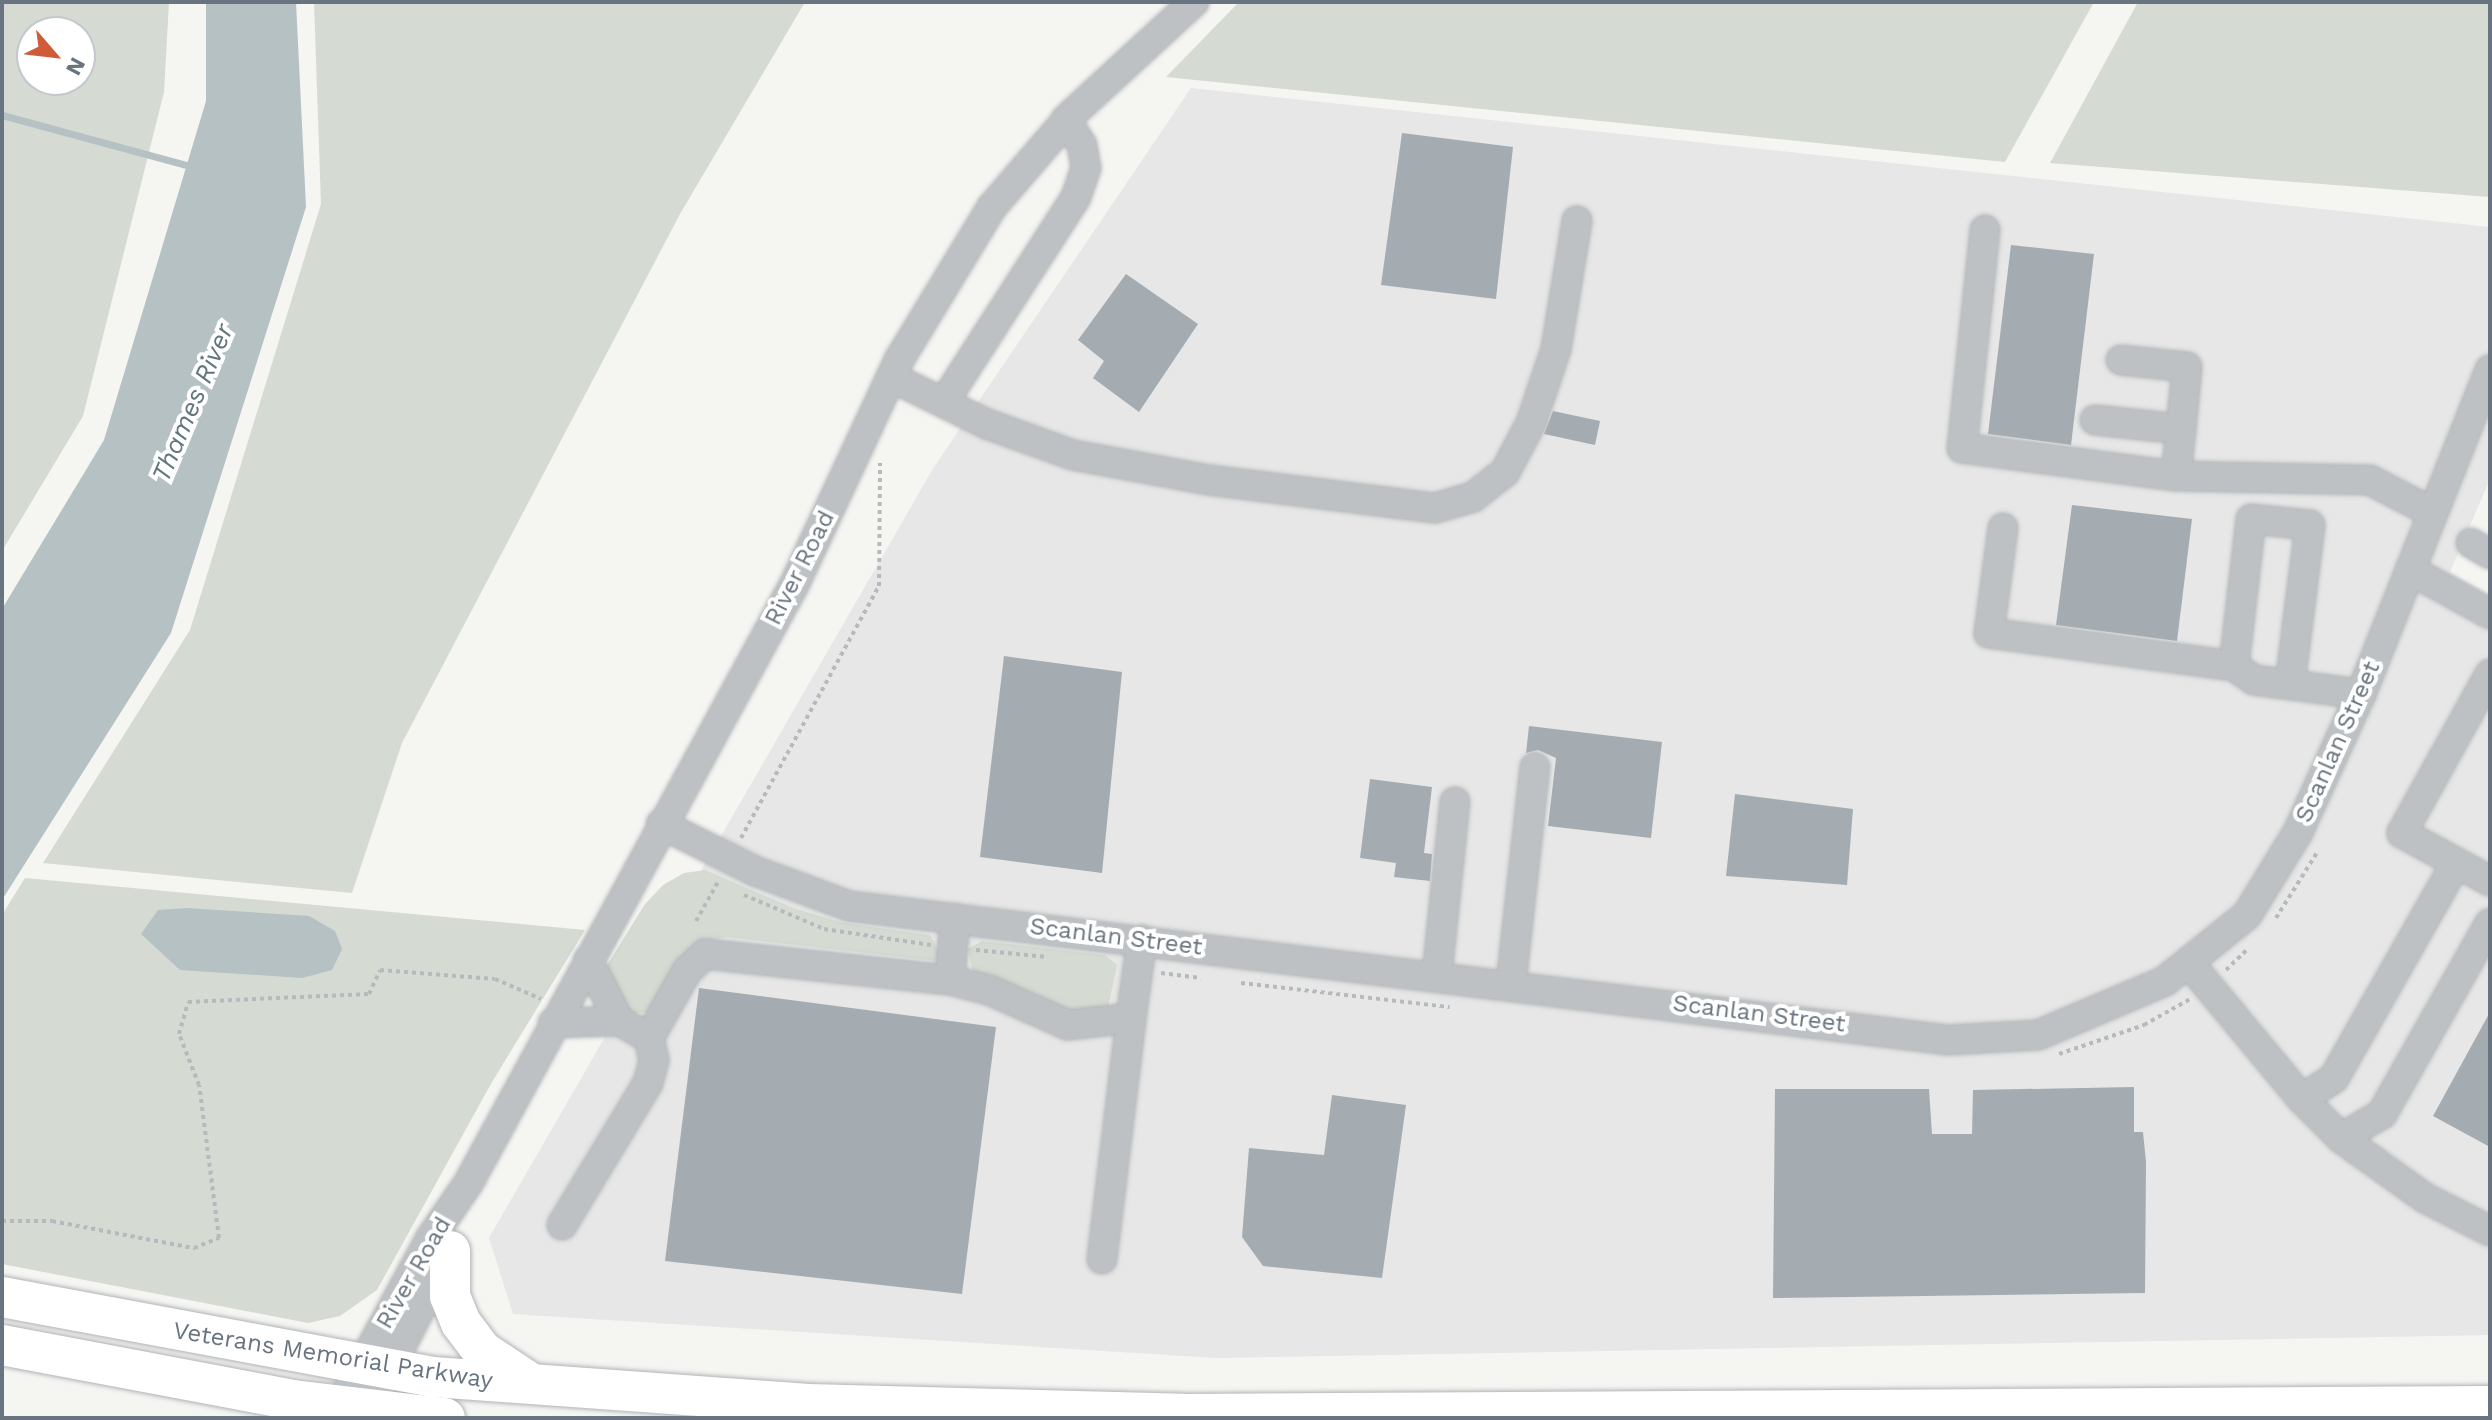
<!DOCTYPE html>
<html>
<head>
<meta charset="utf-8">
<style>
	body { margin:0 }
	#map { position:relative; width:2492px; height:1420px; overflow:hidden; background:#f5f5f2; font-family:"Work Sans",sans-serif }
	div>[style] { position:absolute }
	.built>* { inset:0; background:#e6e7e6 }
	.green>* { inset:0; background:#d5dad2 }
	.water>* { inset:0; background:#b6c1c4 }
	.stream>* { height:7px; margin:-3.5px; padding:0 3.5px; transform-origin:3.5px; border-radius:3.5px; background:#b6c1c4 }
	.building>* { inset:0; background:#a5acb1 }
	.path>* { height:4px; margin-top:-2px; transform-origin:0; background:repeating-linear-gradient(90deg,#b7babc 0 4px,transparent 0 8px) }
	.roads { filter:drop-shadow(0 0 2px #b1b4b7) drop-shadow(0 0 2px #b1b4b7) }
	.minor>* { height:28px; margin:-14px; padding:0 14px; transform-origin:14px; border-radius:14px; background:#bdc1c4 }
	.highway>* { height:40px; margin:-20px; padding:0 20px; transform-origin:20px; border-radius:20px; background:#fff }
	span { translate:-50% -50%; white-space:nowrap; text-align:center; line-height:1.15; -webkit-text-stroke:8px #fff; paint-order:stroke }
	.street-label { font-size:24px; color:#687580 }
	.water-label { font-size:26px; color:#63767c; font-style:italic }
	.frame { position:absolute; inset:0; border:4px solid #687580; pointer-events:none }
	.north { position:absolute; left:16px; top:16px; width:80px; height:80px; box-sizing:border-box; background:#fff; border:2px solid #c3c8cc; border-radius:50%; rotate:118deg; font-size:22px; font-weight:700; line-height:32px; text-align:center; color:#687580 }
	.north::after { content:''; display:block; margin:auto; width:28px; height:36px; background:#cf5b39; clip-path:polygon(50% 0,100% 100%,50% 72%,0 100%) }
</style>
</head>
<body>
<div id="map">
	<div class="built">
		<i style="clip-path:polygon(1191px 88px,2490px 227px,2490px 479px,2450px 572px,2490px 594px,2490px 1335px,1217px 1358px,513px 1314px,489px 1238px,934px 467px)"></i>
	</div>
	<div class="green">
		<i style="clip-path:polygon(evenodd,2px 2px,169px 2px,164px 92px,83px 416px,2px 551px,2px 2px,80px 32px,80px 80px,32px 80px,32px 32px,80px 32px)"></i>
		<i style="clip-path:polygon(314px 2px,805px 2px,680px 214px,402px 743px,352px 893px,43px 863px,190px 630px,321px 204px)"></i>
		<i style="clip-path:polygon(1239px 2px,2094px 2px,2005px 162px,1166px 77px)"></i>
		<i style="clip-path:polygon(2138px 2px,2490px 2px,2490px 197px,2050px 163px)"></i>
		<i style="clip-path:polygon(705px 870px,793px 908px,844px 923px,930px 935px,942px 956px,937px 961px,725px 937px,702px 943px,650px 1012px,634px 1013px,618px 1002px,604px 970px,645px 904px,663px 885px,684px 873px)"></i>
		<i style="clip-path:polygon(25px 878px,585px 930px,492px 1082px,377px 1290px,340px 1316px,308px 1323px,2px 1264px,2px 915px)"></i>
		<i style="clip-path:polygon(982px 941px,1105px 955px,1117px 965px,1107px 1012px,1087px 1020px,973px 972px,968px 949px)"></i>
	</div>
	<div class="water">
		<i style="clip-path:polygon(206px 2px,296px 2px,306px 207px,171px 633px,2px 900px,2px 609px,104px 440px,206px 101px)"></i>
		<i style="clip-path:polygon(187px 908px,309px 916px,335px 931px,342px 949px,332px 970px,302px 978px,180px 970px,141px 934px,158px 910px)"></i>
	</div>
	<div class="stream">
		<i style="left:2px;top:115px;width:198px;rotate:15.2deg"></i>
	</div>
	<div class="building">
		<i style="clip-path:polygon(1402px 133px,1513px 147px,1496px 299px,1381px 285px)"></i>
		<i style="clip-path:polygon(2011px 245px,2094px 254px,2071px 445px,1988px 434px)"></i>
		<i style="clip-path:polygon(1126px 274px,1198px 324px,1139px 412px,1093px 378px,1104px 361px,1078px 340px)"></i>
		<i style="clip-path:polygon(1553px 411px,1600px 421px,1595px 445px,1544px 434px)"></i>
		<i style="clip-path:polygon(2072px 505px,2192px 519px,2177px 641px,2056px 625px)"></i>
		<i style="clip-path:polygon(1004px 656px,1122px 672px,1102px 873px,980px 857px)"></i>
		<i style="clip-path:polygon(1529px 726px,1662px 742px,1651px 838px,1548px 826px,1556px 758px,1538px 750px,1526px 753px)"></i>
		<i style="clip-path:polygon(1370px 779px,1432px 787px,1424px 853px,1432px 854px,1430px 881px,1394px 877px,1396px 863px,1360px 858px)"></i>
		<i style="clip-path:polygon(1735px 794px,1853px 809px,1847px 885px,1726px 876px)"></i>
		<i style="clip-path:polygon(699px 988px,996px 1027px,962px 1294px,665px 1261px)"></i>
		<i style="clip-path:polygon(2490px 1012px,2490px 1147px,2433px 1116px)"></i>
		<i style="clip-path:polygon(2134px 1087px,2134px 1132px,2143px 1132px,2146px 1162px,2145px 1293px,1773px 1298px,1775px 1089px,1929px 1089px,1932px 1134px,1972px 1134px,1973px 1090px)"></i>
		<i style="clip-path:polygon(1332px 1095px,1406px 1105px,1382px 1278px,1263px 1266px,1242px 1237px,1249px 1148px,1324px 1155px)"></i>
	</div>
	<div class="path">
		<i style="left:741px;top:838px;width:287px;rotate:-61.3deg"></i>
		<i style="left:879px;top:586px;width:123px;rotate:-89.5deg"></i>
		<i style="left:744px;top:895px;width:87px;rotate:23deg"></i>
		<i style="left:824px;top:929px;width:108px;rotate:8.5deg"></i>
		<i style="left:2276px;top:918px;width:79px;rotate:-57.9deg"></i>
		<i style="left:696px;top:921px;width:45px;rotate:-60.6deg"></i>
		<i style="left:976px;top:950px;width:71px;rotate:5.6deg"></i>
		<i style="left:2226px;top:970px;width:32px;rotate:-44deg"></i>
		<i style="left:1161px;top:973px;width:40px;rotate:7.1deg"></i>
		<i style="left:1241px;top:983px;width:210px;rotate:6.6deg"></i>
		<i style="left:2059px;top:1054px;width:90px;rotate:-18.8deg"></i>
		<i style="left:2144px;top:1025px;width:53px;rotate:-29.5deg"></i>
		<i style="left:2px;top:1221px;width:50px"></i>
		<i style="left:52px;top:1221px;width:145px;rotate:10.8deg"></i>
		<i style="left:194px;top:1248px;width:27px;rotate:-22deg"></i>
		<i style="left:219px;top:1238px;width:154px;rotate:-97.4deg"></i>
		<i style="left:199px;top:1085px;width:55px;rotate:-111.4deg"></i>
		<i style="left:179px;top:1034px;width:33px;rotate:-74deg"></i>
		<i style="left:188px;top:1002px;width:181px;rotate:-2.5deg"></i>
		<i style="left:369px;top:994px;width:26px;rotate:-65deg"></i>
		<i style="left:380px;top:970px;width:115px;rotate:4.5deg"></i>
		<i style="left:495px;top:979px;width:50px;rotate:23.5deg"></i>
	</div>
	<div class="roads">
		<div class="minor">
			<i style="left:1985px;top:230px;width:219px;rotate:96deg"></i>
			<i style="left:1962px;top:448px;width:216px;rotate:7.5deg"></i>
			<i style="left:2176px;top:476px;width:194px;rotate:1.2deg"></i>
			<i style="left:2370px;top:480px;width:71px;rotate:27.6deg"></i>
			<i style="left:2121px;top:360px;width:66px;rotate:6.1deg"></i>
			<i style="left:2187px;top:367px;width:62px;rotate:95.5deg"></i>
			<i style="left:891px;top:377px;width:107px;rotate:26.1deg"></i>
			<i style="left:987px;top:424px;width:91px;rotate:19.8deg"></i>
			<i style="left:1073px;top:455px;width:138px;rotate:10.4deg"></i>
			<i style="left:1209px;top:480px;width:228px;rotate:7.1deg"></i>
			<i style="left:1435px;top:508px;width:40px;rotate:-16deg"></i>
			<i style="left:1473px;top:497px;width:41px;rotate:-38deg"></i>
			<i style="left:1505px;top:472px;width:55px;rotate:-62deg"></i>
			<i style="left:1531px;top:423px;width:78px;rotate:-71.3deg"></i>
			<i style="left:1556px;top:349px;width:130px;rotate:-80.7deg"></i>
			<i style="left:944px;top:402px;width:244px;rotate:-57.2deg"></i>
			<i style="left:1076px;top:197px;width:31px;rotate:-71deg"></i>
			<i style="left:1086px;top:168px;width:23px;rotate:-100deg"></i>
			<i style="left:1082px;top:145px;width:30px;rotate:-123deg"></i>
			<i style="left:2095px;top:420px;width:86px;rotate:6deg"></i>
			<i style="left:2181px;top:429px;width:47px;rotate:96.1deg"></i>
			<i style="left:2003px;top:528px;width:106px;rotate:97.6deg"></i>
			<i style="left:1989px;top:633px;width:247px;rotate:7.7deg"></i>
			<i style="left:2471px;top:543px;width:22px;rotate:30deg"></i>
			<i style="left:2410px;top:570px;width:91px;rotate:28.8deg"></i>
			<i style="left:2490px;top:674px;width:182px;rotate:119deg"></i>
			<i style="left:2402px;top:833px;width:100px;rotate:28.6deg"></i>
			<i style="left:2290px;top:684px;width:160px;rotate:-82.8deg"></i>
			<i style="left:2310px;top:525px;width:59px;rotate:-174.2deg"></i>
			<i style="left:2251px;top:519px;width:148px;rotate:96.6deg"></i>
			<i style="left:2234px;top:666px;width:24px;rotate:35deg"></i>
			<i style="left:2254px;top:680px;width:108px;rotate:7.5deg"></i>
			<i style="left:661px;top:824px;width:105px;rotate:26.6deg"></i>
			<i style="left:755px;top:871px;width:100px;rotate:20.4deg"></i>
			<i style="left:849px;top:906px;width:1108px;rotate:6.95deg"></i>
			<i style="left:1949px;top:1040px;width:89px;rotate:-3.2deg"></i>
			<i style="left:2038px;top:1035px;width:138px;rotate:-23deg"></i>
			<i style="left:2165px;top:981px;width:105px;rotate:-38.8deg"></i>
			<i style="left:2247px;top:915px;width:97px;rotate:-58.4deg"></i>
			<i style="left:2298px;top:832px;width:152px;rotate:-65.5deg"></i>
			<i style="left:2361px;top:694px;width:349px;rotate:-68.3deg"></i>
			<i style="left:2189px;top:963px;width:177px;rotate:50.3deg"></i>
			<i style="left:2302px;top:1099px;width:55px;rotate:45deg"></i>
			<i style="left:2341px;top:1138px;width:103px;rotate:35.5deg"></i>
			<i style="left:2425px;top:1198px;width:73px;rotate:26.9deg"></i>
			<i style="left:1437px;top:975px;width:174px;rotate:-84.1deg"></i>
			<i style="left:950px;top:980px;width:40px;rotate:14.4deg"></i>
			<i style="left:989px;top:990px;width:86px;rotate:23.9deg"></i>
			<i style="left:1068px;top:1025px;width:63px;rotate:-6.3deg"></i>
			<i style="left:1131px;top:1018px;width:79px;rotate:-82deg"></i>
			<i style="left:1511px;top:984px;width:218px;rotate:-83.7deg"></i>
			<i style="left:553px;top:1023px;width:66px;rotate:-1.7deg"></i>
			<i style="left:619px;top:1021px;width:68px;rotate:-116.9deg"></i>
			<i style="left:649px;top:1038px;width:77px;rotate:-60.4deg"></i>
			<i style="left:687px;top:971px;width:25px;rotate:-43deg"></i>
			<i style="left:705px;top:954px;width:246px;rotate:6.1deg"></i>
			<i style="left:950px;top:980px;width:62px;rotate:-85.4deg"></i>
			<i style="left:2302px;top:1099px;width:38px;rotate:-33deg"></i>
			<i style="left:2334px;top:1078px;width:247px;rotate:-60.4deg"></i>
			<i style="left:2341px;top:1138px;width:48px;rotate:-30.3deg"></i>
			<i style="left:2382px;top:1114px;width:219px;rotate:-60.5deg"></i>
			<i style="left:562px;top:1225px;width:166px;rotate:-58.8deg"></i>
			<i style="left:648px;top:1083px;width:24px;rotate:-75deg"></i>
			<i style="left:654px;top:1060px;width:23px;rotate:-103deg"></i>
			<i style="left:649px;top:1038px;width:34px;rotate:-150deg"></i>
			<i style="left:1102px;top:1259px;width:243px;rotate:-83.1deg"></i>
			<i style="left:333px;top:1418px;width:204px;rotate:-61.5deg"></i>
			<i style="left:430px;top:1239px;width:69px;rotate:-55.6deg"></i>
			<i style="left:469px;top:1182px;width:682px;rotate:-61.44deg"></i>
			<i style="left:795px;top:583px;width:246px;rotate:-65deg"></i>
			<i style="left:899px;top:360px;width:179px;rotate:-58.7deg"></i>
			<i style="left:992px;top:207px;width:123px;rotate:-49.3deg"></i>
			<i style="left:1072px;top:114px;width:166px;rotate:-42.6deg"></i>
			<i style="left:364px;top:1418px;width:179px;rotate:-62.7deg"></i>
		</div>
		<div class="highway">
			<i style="left:450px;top:1251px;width:45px;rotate:90deg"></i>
			<i style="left:450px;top:1296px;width:29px;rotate:68deg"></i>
			<i style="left:461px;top:1323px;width:35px;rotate:53deg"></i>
			<i style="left:482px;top:1351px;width:56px;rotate:33.4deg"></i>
			<i style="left:2px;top:1297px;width:438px;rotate:10.5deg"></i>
			<i style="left:433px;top:1377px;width:376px;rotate:4.1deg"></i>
			<i style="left:808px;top:1404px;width:375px;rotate:1.5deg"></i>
			<i style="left:1183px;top:1414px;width:1307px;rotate:-0.35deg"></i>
			<i style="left:2px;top:1345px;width:296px;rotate:10.7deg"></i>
			<i style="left:293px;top:1400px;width:153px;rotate:6.8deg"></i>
		</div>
	</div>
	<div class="street-label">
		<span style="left:800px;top:568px;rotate:-63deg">River Road</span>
		<span style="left:2338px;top:742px;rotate:-66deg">Scanlan Street</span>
		<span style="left:1116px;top:937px;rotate:7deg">Scanlan Street</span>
		<span style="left:1759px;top:1014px;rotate:7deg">Scanlan Street</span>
		<span style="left:414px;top:1273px;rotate:-60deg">River Road</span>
		<span style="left:333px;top:1356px;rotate:9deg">Veterans Memorial Parkway</span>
	</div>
	<div class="water-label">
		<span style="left:193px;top:403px;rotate:-67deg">Thames River</span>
	</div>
	<div class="frame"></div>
	<div class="north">N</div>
</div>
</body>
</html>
